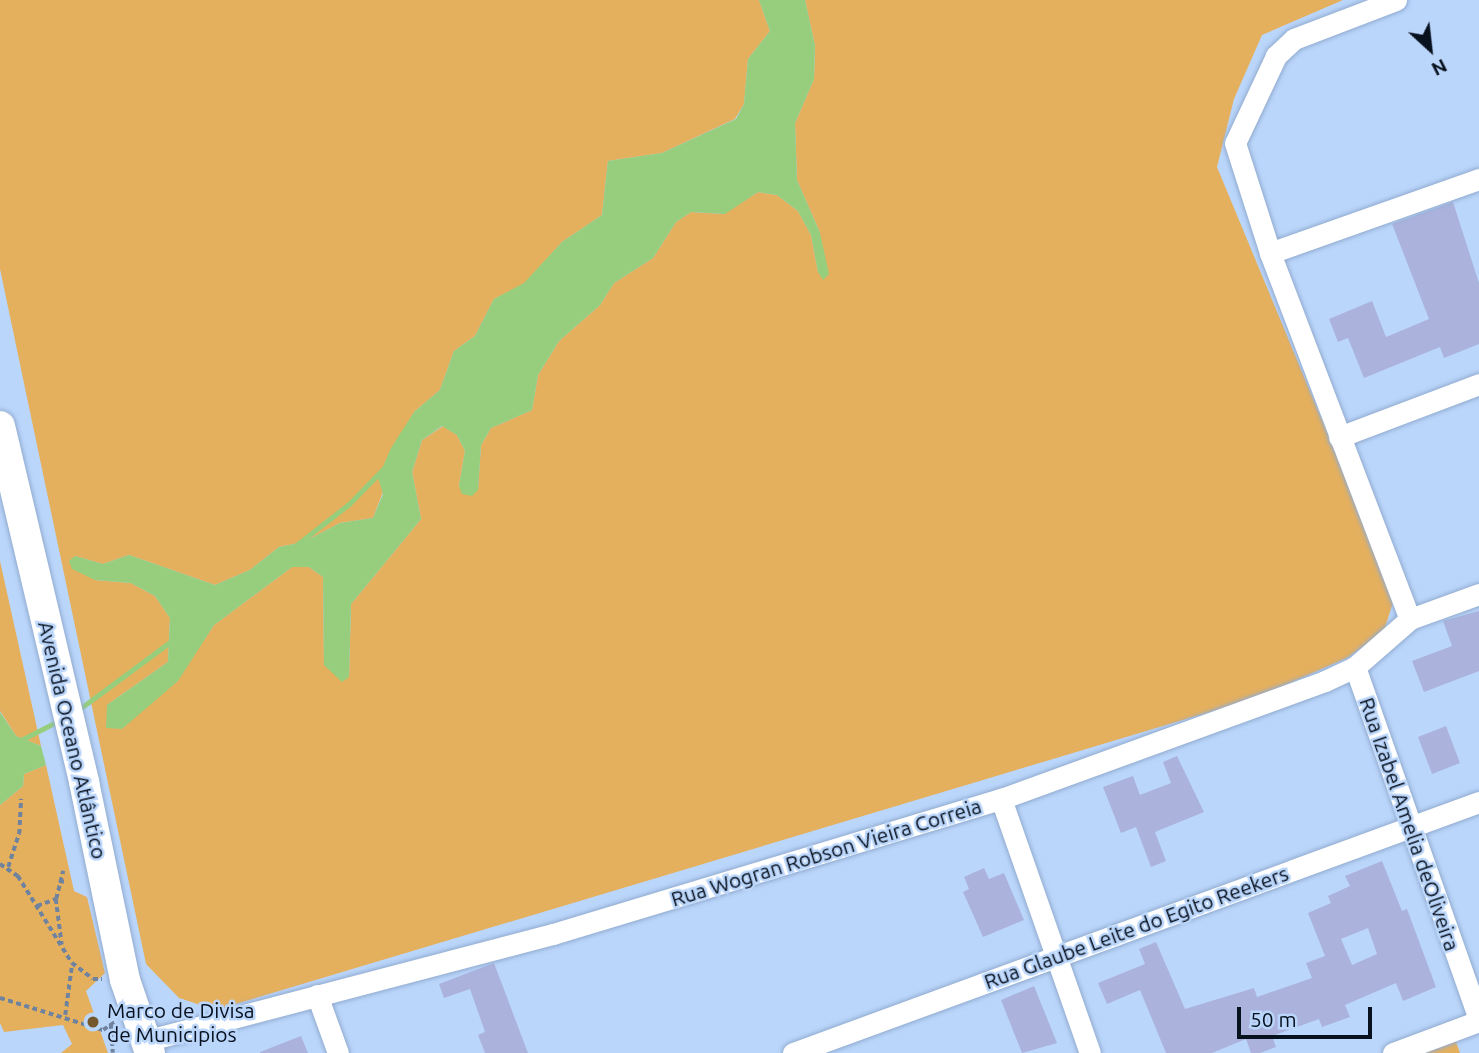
<!DOCTYPE html>
<html>
<head>
<meta charset="utf-8">
<style>
	body { margin:0 }
	#map { position:relative; width:1479px; height:1053px; overflow:hidden; background:#bbd6fb; font-family:Ubuntu,sans-serif }
	div>[style] { position:absolute }
	.green>* { inset:0; background:#e5b05e }
	.water>* { inset:0; background:#96ce7d }
	.stream>* { height:5px; margin:-2.5px; padding:0 2.5px; transform-origin:2.5px; border-radius:2.5px; background:#96ce7d }
	.building>* { inset:0; background:#abb3dd }
	.path>* { height:3.5px; margin-top:-1.75px; transform-origin:0; background:repeating-linear-gradient(90deg,#70839e 0 5px,transparent 0 8.5px) }
	.roads { filter:drop-shadow(0 0 2px #91abcf) drop-shadow(0 0 2px #91abcf) }
	.street>* { height:21px; margin:-10.5px; padding:0 10.5px; transform-origin:10.5px; border-radius:10.5px; background:#fff }
	.secondary>* { height:30px; margin:-15px; padding:0 15px; transform-origin:15px; border-radius:15px; background:#fff }
	.dots>* { width:19px; height:19px; translate:-50% -50%; box-sizing:border-box; border:4px solid #bbd6fb; border-radius:50% }
	span { translate:-50% -50%; white-space:nowrap; text-align:center; line-height:1.15; -webkit-text-stroke:5px #bbd6fb; paint-order:stroke }
	.street-label { font-size:21px; color:#08111e }
	.poi-label { font-size:21px; color:#08111e }
	.left { translate:0 -50%; text-align:left }
	.north { position:absolute; left:1395px; top:14px; width:70px; height:70px; -webkit-text-stroke:5px #bbd6fb; paint-order:stroke; rotate:153deg; font-size:19px; font-weight:700; line-height:28px; text-align:center; color:#08111e }
	.north::after { content:''; display:block; margin:auto; width:24px; height:32px; background:#08111e; clip-path:polygon(50% 0,100% 100%,50% 72%,0 100%) }
	.scale { position:absolute; left:1237px; top:1007px; width:135px; height:32px; box-sizing:border-box; border:4px solid #08111e; border-top:0; padding-left:9px; font-size:21px; line-height:24px; white-space:nowrap; color:#08111e; -webkit-text-stroke:5px #bbd6fb; paint-order:stroke }
</style>
</head>
<body>
<div id="map">
	<div class="green">
		<i style="clip-path:polygon(0 0,759px 0,770px 31px,748px 59px,744px 104px,735px 119px,662px 153px,608px 161px,602px 215px,562px 242px,524px 284px,494px 299px,475px 336px,454px 351px,440px 390px,414px 412px,373px 518px,340px 523px,304px 542px,279px 547px,250px 570px,215px 585px,129px 555px,103px 564px,75px 556px,95px 580px,131px 583px,155px 596px,170px 618px,168px 662px,107px 705px,122px 728px,177px 681px,214px 625px,292px 567px,309px 567px,323px 577px,324px 665px,349px 677px,351px 604px,421px 519px,412px 472px,422px 440px,443px 426px,457px 435px,465px 451px,459px 486px,478px 490px,481px 445px,491px 428px,532px 410px,538px 375px,559px 341px,600px 305px,614px 283px,653px 258px,676px 222px,691px 212px,724px 214px,758px 192px,777px 195px,798px 211px,811px 235px,818px 272px,820px 233px,797px 180px,795px 123px,814px 79px,815px 46px,805px 0,1343px 0,1262px 35px,1234px 99px,1217px 167px,1395px 596px,1384px 631px,1347px 658px,1253px 699px,216px 1010px,179px 998px,146px 964px,0 269px)"></i>
		<i style="clip-path:polygon(0 561px,41px 746px,16px 736px,0 711px)"></i>
		<i style="clip-path:polygon(46px 765px,74px 891px,87px 897px,105px 973px,86px 991px,108px 1053px,61px 1053px,72px 1044px,63px 1025px,4px 1032px,0 1023px,0 805px,23px 786px,24px 774px)"></i>
		<i style="clip-path:polygon(1456px 1042px,1460px 1053px,1424px 1053px,1455px 1042px)"></i>
	</div>
	<div class="water">
		<i style="clip-path:polygon(759px 0,805px 0,815px 46px,814px 79px,795px 123px,797px 180px,820px 233px,829px 274px,823px 280px,818px 272px,811px 235px,798px 211px,777px 195px,758px 192px,725px 214px,691px 212px,676px 222px,653px 258px,614px 283px,600px 305px,559px 341px,538px 375px,532px 410px,491px 428px,481px 445px,478px 490px,472px 496px,462px 494px,459px 486px,465px 451px,457px 435px,442px 426px,422px 440px,412px 472px,421px 519px,351px 604px,349px 677px,342px 682px,324px 665px,323px 577px,309px 567px,292px 567px,214px 625px,178px 681px,122px 729px,106px 728px,107px 705px,168px 662px,170px 618px,155px 596px,131px 583px,95px 580px,72px 569px,69px 561px,75px 556px,103px 564px,129px 555px,215px 585px,250px 570px,279px 547px,304px 542px,340px 523px,373px 518px,383px 494px,378px 478px,391px 448px,414px 412px,440px 390px,454px 351px,475px 336px,494px 299px,524px 283px,562px 242px,602px 215px,608px 161px,662px 153px,736px 119px,744px 104px,748px 59px,770px 31px)"></i>
		<i style="clip-path:polygon(0 712px,16px 736px,41px 746px,46px 765px,24px 774px,23px 786px,0 805px)"></i>
	</div>
	<div class="stream">
		<i style="left:295px;top:546px;width:68px;rotate:-37.9deg"></i>
		<i style="left:349px;top:504px;width:52px;rotate:-45.8deg"></i>
		<i style="left:78px;top:710px;width:119px;rotate:-36.5deg"></i>
		<i style="left:19px;top:741px;width:46px;rotate:-27.1deg"></i>
	</div>
	<div class="building">
		<i style="clip-path:polygon(1453px 202px,1479px 283px,1479px 344px,1444px 358px,1440px 347px,1364px 378px,1348px 338px,1338px 342px,1329px 319px,1372px 301px,1386px 337px,1429px 319px,1392px 224px)"></i>
		<i style="clip-path:polygon(1479px 611px,1479px 671px,1424px 692px,1412px 661px,1452px 646px,1443px 621px)"></i>
		<i style="clip-path:polygon(1446px 726px,1460px 763px,1432px 774px,1418px 737px)"></i>
		<i style="clip-path:polygon(1177px 756px,1204px 812px,1155px 832px,1166px 861px,1151px 867px,1136px 827px,1121px 833px,1103px 787px,1133px 776px,1140px 795px,1171px 783px,1163px 762px)"></i>
		<i style="clip-path:polygon(evenodd,1382px 861px,1402px 911px,1407px 909px,1436px 987px,1403px 1001px,1396px 983px,1345px 1005px,1350px 1017px,1322px 1027px,1319px 1019px,1272px 1036px,1276px 1047px,1260px 1053px,1251px 1053px,1246px 1039px,1212px 1053px,1166px 1053px,1140px 990px,1107px 1004px,1098px 983px,1145px 964px,1139px 949px,1156px 942px,1185px 1009px,1254px 988px,1257px 997px,1312px 978px,1306px 963px,1325px 956px,1308px 913px,1331px 903px,1328px 896px,1350px 886px,1345px 876px,1382px 861px,1368px 928px,1377px 954px,1352px 965px,1341px 939px,1368px 928px)"></i>
		<i style="clip-path:polygon(984px 868px,989px 879px,1004px 873px,1024px 920px,983px 937px,963px 892px,969px 889px,964px 877px)"></i>
		<i style="clip-path:polygon(494px 963px,528px 1053px,485px 1053px,478px 1035px,485px 1032px,470px 989px,444px 998px,439px 984px)"></i>
		<i style="clip-path:polygon(1034px 986px,1057px 1043px,1022px 1053px,1001px 1000px)"></i>
		<i style="clip-path:polygon(301px 1036px,308px 1053px,260px 1053px,260px 1052px)"></i>
	</div>
	<div class="path">
		<i style="left:0;top:864px;width:22px;rotate:34deg"></i>
		<i style="left:18px;top:876px;width:102px;rotate:58.2deg"></i>
		<i style="left:72px;top:963px;width:26px;rotate:37deg"></i>
		<i style="left:93px;top:979px;width:9px"></i>
		<i style="left:8px;top:867px;width:35px;rotate:-72deg"></i>
		<i style="left:19px;top:834px;width:35px;rotate:-87deg"></i>
		<i style="left:59px;top:881px;width:8px;rotate:7deg"></i>
		<i style="left:56px;top:899px;width:46px;rotate:82.6deg"></i>
		<i style="left:37px;top:906px;width:20px;rotate:-20deg"></i>
		<i style="left:56px;top:899px;width:29px;rotate:-76deg"></i>
		<i style="left:0;top:998px;width:108px;rotate:17.3deg"></i>
		<i style="left:103px;top:1030px;width:14px;rotate:-34deg"></i>
		<i style="left:65px;top:1015px;width:52px;rotate:-82.3deg"></i>
		<i style="left:111px;top:1024px;width:29px;rotate:86deg"></i>
	</div>
	<div class="roads">
		<div class="street">
			<i style="left:1396px;top:0;width:109px;rotate:159.1deg"></i>
			<i style="left:1294px;top:39px;width:25px;rotate:137deg"></i>
			<i style="left:1276px;top:56px;width:96px;rotate:115.2deg"></i>
			<i style="left:1235px;top:143px;width:115px;rotate:72.3deg"></i>
			<i style="left:1270px;top:253px;width:392px;rotate:69.1deg"></i>
			<i style="left:1270px;top:253px;width:222px;rotate:-19.5deg"></i>
			<i style="left:1339px;top:437px;width:150px;rotate:-20.7deg"></i>
			<i style="left:1355px;top:667px;width:374px;rotate:70.6deg"></i>
			<i style="left:1001px;top:799px;width:269px;rotate:70.7deg"></i>
			<i style="left:317px;top:995px;width:62px;rotate:70.1deg"></i>
			<i style="left:145px;top:1041px;width:422px;rotate:-14.7deg"></i>
			<i style="left:553px;top:934px;width:468px;rotate:-16.8deg"></i>
			<i style="left:1001px;top:799px;width:345px;rotate:-20deg"></i>
			<i style="left:1325px;top:681px;width:33px;rotate:-25deg"></i>
			<i style="left:1355px;top:667px;width:73px;rotate:-41.1deg"></i>
			<i style="left:1410px;top:619px;width:73px;rotate:-19.9deg"></i>
			<i style="left:793px;top:1053px;width:730px;rotate:-20.1deg"></i>
			<i style="left:1393px;top:1053px;width:92px;rotate:-20.4deg"></i>
		</div>
		<div class="secondary">
			<i style="left:0;top:426px;width:366px;rotate:76.7deg"></i>
			<i style="left:84px;top:782px;width:202px;rotate:78.3deg"></i>
			<i style="left:125px;top:980px;width:77px;rotate:71.1deg"></i>
		</div>
	</div>
	<div class="dots">
		<i style="left:93px;top:1022px;background:#74572a"></i>
	</div>
	<div class="street-label">
		<span style="left:73px;top:740px;rotate:77deg">Avenida Oceano Atlântico</span>
		<span style="left:1410px;top:824px;rotate:71deg">Rua Izabel Amelia deOliveira</span>
		<span style="left:826px;top:852px;rotate:-17deg">Rua Wogran Robson Vieira Correia</span>
		<span style="left:1136px;top:927px;rotate:-20deg">Rua Glaube Leite do Egito Reekers</span>
	</div>
	<div class="poi-label">
		<span class="left" style="left:107px;top:1022px">Marco de Divisa<br>de Municipios</span>
	</div>
	<div class="north">N</div>
	<div class="scale">50 m</div>
</div>
</body>
</html>
